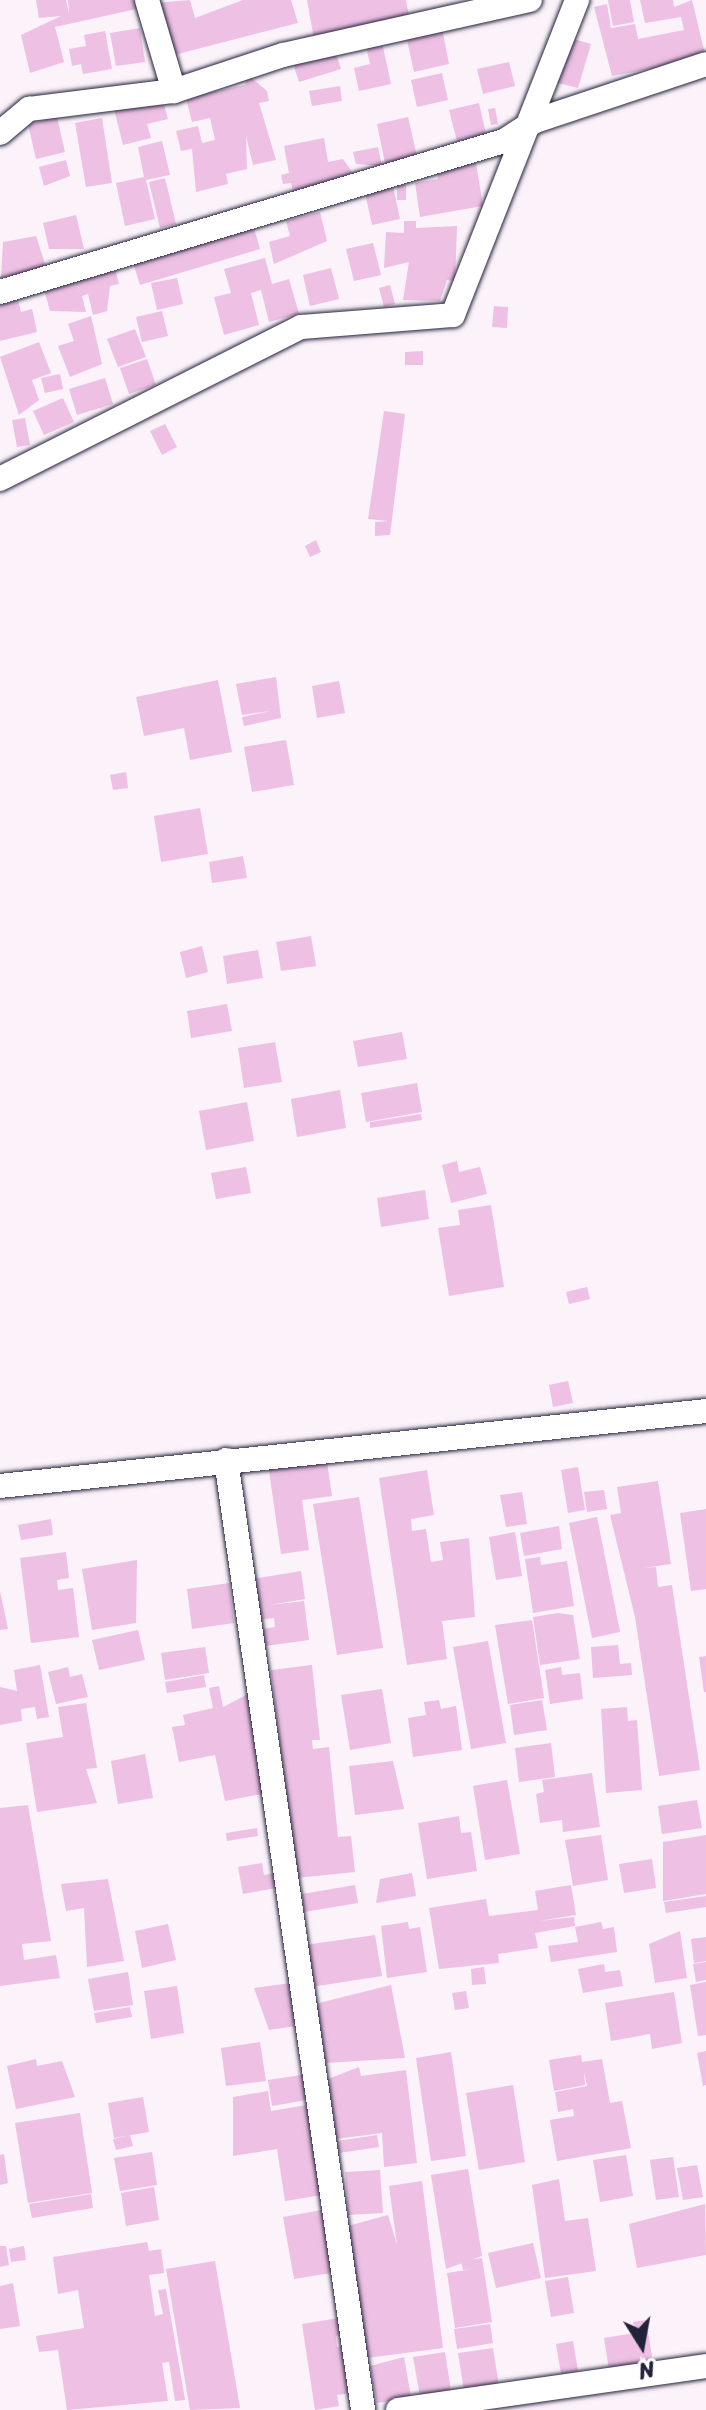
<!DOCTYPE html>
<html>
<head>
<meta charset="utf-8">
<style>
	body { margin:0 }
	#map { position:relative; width:706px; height:2410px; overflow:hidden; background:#fbf2fa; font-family:Sriracha,sans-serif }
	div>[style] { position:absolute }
	.building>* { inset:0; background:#edc0e4 }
	.roads { filter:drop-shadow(0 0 2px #22223b) drop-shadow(0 0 2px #22223b) }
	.street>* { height:24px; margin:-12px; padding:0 12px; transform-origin:12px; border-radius:12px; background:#fff }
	span { translate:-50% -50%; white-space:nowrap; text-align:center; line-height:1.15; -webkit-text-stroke:6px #fff; paint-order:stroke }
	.north { position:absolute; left:602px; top:2306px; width:80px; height:80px; -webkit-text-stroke:6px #fff; paint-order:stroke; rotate:169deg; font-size:22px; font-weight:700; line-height:32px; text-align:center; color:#22223b }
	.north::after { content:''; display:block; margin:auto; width:28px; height:36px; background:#22223b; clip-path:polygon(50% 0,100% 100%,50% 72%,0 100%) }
</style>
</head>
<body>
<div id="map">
	<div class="building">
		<i style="clip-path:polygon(36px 0,66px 0,69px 14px,68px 0,139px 0,141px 8px,55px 27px,64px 62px,30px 73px,21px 35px,61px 16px,39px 18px)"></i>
		<i style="clip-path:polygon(190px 0,195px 18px,243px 0,291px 0,298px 23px,170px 56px,155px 3px)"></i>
		<i style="clip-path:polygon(307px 0,406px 0,410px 21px,314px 39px)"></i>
		<i style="clip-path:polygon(608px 0,630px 0,634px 22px,613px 26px)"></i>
		<i style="clip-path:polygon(640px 0,673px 0,674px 7px,692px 0,706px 58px,612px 76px,594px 7px,607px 4px,611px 28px,635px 24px,638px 39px,684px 30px,681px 17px,645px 23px)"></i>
		<i style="clip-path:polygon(441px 23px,449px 64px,414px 72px,405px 31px)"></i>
		<i style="clip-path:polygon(140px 28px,145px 62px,116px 66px,110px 33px)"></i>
		<i style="clip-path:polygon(105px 31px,112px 69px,83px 74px,81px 64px,72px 66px,69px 49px,86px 46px,84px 35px)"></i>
		<i style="clip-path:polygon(567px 37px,591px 44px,578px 88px,554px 82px)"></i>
		<i style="clip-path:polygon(382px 42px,391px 84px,359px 91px,354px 68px,370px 64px,366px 46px)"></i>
		<i style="clip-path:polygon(334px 47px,341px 69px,299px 82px,292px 60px)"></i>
		<i style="clip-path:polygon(509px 62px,515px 86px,483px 94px,477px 69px)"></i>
		<i style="clip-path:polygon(442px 73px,448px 100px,417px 107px,411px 80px)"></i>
		<i style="clip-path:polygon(248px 75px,267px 91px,269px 101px,259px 103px,276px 160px,253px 165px,246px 136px,247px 169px,226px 174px,228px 184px,196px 192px,192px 149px,181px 151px,176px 131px,198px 126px,202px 143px,215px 140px,210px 118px,192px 122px,186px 98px,245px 85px)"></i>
		<i style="clip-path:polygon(340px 86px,342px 101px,312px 106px,309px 91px)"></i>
		<i style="clip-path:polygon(162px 97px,168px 119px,147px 124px,151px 138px,123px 145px,114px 109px)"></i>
		<i style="clip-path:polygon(479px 103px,486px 134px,457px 141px,449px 110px)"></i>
		<i style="clip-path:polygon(495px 108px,498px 124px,491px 125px,488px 109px)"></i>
		<i style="clip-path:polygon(57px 117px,65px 152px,36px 159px,28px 124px)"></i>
		<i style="clip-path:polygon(408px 117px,418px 161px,386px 168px,377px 124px)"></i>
		<i style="clip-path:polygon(102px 118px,112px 183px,86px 187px,75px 123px)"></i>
		<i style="clip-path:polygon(324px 138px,328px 162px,343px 159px,357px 179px,293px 192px,291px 183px,283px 184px,281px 175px,289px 173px,284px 146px)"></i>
		<i style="clip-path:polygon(162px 141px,170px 175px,146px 180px,155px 219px,125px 226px,116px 183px,144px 177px,138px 147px)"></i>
		<i style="clip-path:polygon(378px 147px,382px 166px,356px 164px,353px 152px)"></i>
		<i style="clip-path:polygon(66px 160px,70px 176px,44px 186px,39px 167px)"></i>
		<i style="clip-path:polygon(476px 163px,483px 206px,420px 217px,415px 183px,438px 179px,437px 170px)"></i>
		<i style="clip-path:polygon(165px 178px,176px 224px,160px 228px,149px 182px)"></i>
		<i style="clip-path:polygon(397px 185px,406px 185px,406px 200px,397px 200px)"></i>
		<i style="clip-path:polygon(393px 186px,400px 219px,372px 225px,365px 193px)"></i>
		<i style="clip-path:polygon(320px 212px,327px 241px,274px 264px,269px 242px,290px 236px,286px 221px)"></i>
		<i style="clip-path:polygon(76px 215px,84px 249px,49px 249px,43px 223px)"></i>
		<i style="clip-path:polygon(252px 221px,260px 249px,140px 285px,131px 256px)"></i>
		<i style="clip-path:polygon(404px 221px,416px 221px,416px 228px,457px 226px,455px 281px,447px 280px,440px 301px,403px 300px,409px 262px,384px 268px,386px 232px,404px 233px)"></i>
		<i style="clip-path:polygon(36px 236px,46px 267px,1px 278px,3px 242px)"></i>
		<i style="clip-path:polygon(373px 243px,381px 275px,354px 281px,346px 249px)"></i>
		<i style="clip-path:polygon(265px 258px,272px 284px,289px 279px,299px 314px,269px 322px,261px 290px,251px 293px,259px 325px,224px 335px,214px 297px,231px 293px,224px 269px)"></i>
		<i style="clip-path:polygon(115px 268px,119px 284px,110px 286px,107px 311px,93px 315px,88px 294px,82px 296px,86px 312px,50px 311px,43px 286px)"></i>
		<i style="clip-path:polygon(331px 268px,339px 299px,310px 306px,303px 275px)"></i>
		<i style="clip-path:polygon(177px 278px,183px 304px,157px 310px,151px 283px)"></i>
		<i style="clip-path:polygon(390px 285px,395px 304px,384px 307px,379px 288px)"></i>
		<i style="clip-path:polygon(18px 300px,21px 312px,32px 309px,37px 332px,0 341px,0 305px)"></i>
		<i style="clip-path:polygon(494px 306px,508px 307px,507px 328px,492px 327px)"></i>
		<i style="clip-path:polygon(162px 311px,168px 336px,142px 342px,136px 317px)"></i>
		<i style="clip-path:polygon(91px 316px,102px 364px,70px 377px,58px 346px,74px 341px,68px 324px)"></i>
		<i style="clip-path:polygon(135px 329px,146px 357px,118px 367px,107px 339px)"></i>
		<i style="clip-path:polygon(39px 342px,51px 373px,32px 380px,39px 400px,19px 415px,0 357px)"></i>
		<i style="clip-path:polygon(423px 351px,423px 365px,405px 365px,405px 352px)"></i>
		<i style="clip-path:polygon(147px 359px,156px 385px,129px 394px,120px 368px)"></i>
		<i style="clip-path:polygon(60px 374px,63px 389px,45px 393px,41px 378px)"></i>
		<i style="clip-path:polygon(105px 378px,113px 404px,77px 415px,69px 389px)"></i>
		<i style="clip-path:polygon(63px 398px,74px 422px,44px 435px,33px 411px)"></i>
		<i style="clip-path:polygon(384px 411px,405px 414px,390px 535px,375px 536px,375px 522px,388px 521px,368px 519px)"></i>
		<i style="clip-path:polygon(25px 418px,30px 445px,17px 447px,12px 420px)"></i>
		<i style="clip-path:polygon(165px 424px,177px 447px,162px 455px,150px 431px)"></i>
		<i style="clip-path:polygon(316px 540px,321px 552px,310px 557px,305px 546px)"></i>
		<i style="clip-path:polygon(276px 677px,281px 718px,244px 726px,242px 717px,271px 711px,242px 715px,236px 684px)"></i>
		<i style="clip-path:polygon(218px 680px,232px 752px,190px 760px,184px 728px,144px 736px,136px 697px)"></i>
		<i style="clip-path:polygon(339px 681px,345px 713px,317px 718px,312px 686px)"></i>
		<i style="clip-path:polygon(286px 740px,294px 785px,252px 792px,244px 747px)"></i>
		<i style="clip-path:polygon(126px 772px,128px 788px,113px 790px,110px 775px)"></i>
		<i style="clip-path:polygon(200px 808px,208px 854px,161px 862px,154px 816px)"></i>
		<i style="clip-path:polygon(243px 856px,247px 878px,212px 883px,209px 862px)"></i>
		<i style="clip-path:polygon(311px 936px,316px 966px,281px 971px,276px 942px)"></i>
		<i style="clip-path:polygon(202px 946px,208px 972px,186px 978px,180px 952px)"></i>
		<i style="clip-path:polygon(258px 950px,263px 978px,227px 984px,223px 956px)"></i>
		<i style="clip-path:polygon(227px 1004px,232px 1031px,191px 1038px,187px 1011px)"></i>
		<i style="clip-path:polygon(402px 1032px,407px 1059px,358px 1067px,353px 1041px)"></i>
		<i style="clip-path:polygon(275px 1042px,282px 1082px,244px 1088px,238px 1048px)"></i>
		<i style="clip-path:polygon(417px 1083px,422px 1112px,366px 1122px,361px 1093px)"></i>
		<i style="clip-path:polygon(340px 1090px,346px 1128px,297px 1137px,291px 1099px)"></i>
		<i style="clip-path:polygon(247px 1102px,254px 1141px,206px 1150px,199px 1111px)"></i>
		<i style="clip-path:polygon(421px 1114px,422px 1120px,370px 1128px,370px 1122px)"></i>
		<i style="clip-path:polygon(457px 1161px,459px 1172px,480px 1167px,487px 1194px,451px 1203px,442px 1165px)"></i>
		<i style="clip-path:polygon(246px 1167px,251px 1193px,216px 1199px,211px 1173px)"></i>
		<i style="clip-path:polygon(425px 1190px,429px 1219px,381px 1227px,377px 1198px)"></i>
		<i style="clip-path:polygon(491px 1205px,504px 1287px,449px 1296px,438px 1228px,460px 1225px,458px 1210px)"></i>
		<i style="clip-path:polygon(587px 1287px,590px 1299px,569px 1304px,566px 1292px)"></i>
		<i style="clip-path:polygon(568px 1381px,573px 1403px,553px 1407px,549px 1385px)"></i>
		<i style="clip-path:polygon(326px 1455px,332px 1496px,302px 1500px,309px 1550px,281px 1554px,268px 1464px)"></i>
		<i style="clip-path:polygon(578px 1467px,585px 1510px,568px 1513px,561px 1470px)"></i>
		<i style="clip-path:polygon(427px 1470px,434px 1515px,411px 1519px,412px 1531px,426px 1529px,431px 1562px,443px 1560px,440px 1542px,469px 1538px,475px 1617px,442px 1621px,447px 1659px,407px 1665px,379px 1478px)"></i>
		<i style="clip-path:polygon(658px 1481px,671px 1564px,644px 1568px,656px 1567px,658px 1587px,672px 1585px,700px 1770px,659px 1776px,635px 1617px,610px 1515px,621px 1513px,617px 1487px)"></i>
		<i style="clip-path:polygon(604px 1490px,607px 1509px,587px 1512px,584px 1492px)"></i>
		<i style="clip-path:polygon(522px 1492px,527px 1524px,506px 1527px,500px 1495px)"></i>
		<i style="clip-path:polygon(359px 1497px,383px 1648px,337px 1655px,313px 1504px)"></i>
		<i style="clip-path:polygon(706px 1509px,706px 1589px,691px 1591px,680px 1513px)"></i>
		<i style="clip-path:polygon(597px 1517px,620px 1632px,592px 1638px,569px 1523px)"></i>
		<i style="clip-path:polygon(51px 1519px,53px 1535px,21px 1540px,18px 1525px)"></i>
		<i style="clip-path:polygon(559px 1526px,562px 1549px,524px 1556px,520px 1533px)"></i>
		<i style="clip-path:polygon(515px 1532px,522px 1576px,496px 1580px,489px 1537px)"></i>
		<i style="clip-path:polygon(66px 1552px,69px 1578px,57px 1580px,58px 1590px,73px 1588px,79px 1637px,31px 1643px,20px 1558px)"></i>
		<i style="clip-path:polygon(540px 1557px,541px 1565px,567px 1561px,574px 1606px,533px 1613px,525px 1559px)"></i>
		<i style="clip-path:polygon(137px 1560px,136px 1623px,92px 1630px,82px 1569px)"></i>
		<i style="clip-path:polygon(301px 1571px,305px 1599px,269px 1605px,304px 1601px,309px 1640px,265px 1646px,263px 1629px,275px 1627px,274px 1618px,260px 1620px,253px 1579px)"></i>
		<i style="clip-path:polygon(229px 1583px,234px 1623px,192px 1629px,187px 1589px)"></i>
		<i style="clip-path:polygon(0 1591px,8px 1629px,0 1630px)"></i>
		<i style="clip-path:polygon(558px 1613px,573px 1615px,580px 1659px,540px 1665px,533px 1617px)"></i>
		<i style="clip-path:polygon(532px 1620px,544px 1698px,508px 1704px,495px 1625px)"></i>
		<i style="clip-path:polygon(138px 1630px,145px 1660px,99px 1670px,92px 1640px)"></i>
		<i style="clip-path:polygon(488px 1641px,506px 1743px,471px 1749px,453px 1647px)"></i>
		<i style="clip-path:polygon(618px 1645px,620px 1664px,631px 1663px,632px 1675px,593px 1678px,591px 1647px)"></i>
		<i style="clip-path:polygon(205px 1647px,209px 1673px,165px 1680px,161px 1653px)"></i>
		<i style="clip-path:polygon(706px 1656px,706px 1692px,704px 1692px,699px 1657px)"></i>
		<i style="clip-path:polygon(40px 1665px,49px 1717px,37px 1719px,35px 1707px,21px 1709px,22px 1721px,0 1725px,0 1687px,17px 1691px,14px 1670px)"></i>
		<i style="clip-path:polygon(312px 1665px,320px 1740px,312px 1740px,313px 1749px,329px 1747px,338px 1837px,351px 1836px,355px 1872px,296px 1878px,271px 1670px)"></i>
		<i style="clip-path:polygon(68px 1667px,70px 1677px,82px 1674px,88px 1697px,56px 1704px,48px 1672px)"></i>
		<i style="clip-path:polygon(561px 1667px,562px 1675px,580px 1673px,583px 1699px,550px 1704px,545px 1670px)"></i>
		<i style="clip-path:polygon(204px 1675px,206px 1687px,167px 1693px,165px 1682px)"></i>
		<i style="clip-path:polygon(219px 1686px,223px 1707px,252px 1692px,272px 1792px,225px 1801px,215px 1755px,179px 1762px,172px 1727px,185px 1725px,183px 1715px,213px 1708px,209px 1688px)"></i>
		<i style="clip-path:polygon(382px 1689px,391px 1743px,350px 1750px,341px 1695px)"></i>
		<i style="clip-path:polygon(439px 1700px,441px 1709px,456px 1706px,462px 1750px,413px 1757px,408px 1718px,426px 1715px,424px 1702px)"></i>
		<i style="clip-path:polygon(542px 1700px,547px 1730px,514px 1735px,510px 1705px)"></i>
		<i style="clip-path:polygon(86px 1703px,97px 1768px,86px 1769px,97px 1803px,37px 1812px,26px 1743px,63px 1737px,58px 1707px)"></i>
		<i style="clip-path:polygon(627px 1707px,628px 1721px,637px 1720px,642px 1790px,606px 1793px,601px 1709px)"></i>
		<i style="clip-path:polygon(551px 1743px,555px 1777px,519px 1782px,515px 1748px)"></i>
		<i style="clip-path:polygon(145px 1754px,153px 1798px,118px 1804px,111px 1761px)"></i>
		<i style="clip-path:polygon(393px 1761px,404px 1809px,355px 1815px,349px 1766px)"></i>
		<i style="clip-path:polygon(592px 1773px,600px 1827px,563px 1832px,562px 1820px,540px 1823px,536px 1794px,544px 1792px,542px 1780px)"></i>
		<i style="clip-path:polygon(507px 1780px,520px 1854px,485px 1860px,473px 1786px)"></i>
		<i style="clip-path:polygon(697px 1800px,702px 1828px,662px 1834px,658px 1806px)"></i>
		<i style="clip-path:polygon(28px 1805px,51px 1941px,22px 1944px,24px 1960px,56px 1955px,60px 1978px,0 1986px,0 1808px)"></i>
		<i style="clip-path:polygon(459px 1816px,461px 1833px,471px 1832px,477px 1871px,427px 1879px,418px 1823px)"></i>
		<i style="clip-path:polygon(257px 1828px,258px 1836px,227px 1841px,226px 1833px)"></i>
		<i style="clip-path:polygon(601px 1835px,608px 1880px,573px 1886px,565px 1840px)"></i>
		<i style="clip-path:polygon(706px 1835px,706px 1894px,663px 1901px,663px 1842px)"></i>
		<i style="clip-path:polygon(652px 1859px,656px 1888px,624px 1893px,619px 1864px)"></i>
		<i style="clip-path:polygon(262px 1863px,264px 1875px,278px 1872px,281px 1887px,243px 1894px,238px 1867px)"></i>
		<i style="clip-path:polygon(412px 1873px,416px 1896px,376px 1903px,380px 1879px)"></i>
		<i style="clip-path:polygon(108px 1879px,124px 1961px,87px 1967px,84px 1908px,66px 1911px,61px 1884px)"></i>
		<i style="clip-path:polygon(355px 1885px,358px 1903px,304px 1912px,302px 1894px)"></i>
		<i style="clip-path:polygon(571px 1885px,576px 1915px,539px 1921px,574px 1917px,575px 1926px,535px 1933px,538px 1948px,498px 1954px,499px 1963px,439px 1969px,429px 1908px,486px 1899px,489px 1916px,538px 1910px,535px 1891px)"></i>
		<i style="clip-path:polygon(706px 1896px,706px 1907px,666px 1913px,664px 1902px)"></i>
		<i style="clip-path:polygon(408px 1922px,409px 1929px,420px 1927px,427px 1972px,387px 1978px,381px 1926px)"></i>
		<i style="clip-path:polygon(601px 1922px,603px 1929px,614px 1927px,617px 1952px,551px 1962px,548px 1946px,578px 1942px,575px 1927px)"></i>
		<i style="clip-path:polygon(168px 1924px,176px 1960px,142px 1968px,135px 1931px)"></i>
		<i style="clip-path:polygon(680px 1931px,687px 1978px,655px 1983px,649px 1944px)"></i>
		<i style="clip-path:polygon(375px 1935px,382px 1976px,311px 1987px,305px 1945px)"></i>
		<i style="clip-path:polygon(706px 1937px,706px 1961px,694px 1963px,691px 1939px)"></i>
		<i style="clip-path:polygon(706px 1962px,706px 1980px,696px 1982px,693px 1964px)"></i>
		<i style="clip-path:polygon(604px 1964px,605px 1972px,620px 1970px,623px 1986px,583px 1993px,578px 1969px)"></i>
		<i style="clip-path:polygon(484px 1967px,486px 1984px,472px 1985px,471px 1969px)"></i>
		<i style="clip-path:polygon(128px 1972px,133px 2005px,94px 2011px,88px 1979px)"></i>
		<i style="clip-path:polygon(706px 1982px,706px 2035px,698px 2036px,690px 1985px)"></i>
		<i style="clip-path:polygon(291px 1983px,304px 2025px,269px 2030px,254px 1988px)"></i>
		<i style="clip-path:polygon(391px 1985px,405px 2058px,326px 2063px,315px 2004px)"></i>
		<i style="clip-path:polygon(177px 1986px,184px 2033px,151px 2039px,144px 1991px)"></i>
		<i style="clip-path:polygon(466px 1991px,469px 2008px,455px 2010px,452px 1993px)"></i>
		<i style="clip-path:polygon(674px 1992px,682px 2043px,652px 2049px,650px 2034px,611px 2041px,605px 2003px)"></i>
		<i style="clip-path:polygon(130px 2007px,132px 2017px,96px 2023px,94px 2013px)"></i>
		<i style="clip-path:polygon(260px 2042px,266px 2081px,226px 2086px,221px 2048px)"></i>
		<i style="clip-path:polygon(706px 2051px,706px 2085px,703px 2086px,697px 2053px)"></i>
		<i style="clip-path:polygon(451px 2052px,466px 2156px,431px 2161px,416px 2058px)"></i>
		<i style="clip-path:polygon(581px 2055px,582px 2062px,602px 2059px,610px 2103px,622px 2101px,631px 2148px,557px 2161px,550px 2120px,574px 2116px,573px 2109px,558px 2112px,555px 2092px,587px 2086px,584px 2072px,585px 2085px,554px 2091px,549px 2060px)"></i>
		<i style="clip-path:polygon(36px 2059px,37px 2066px,62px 2061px,75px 2097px,16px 2109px,7px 2066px)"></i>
		<i style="clip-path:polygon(359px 2067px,361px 2076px,406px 2070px,417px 2163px,384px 2167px,382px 2133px,336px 2139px,328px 2079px)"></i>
		<i style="clip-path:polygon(307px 2074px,312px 2099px,272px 2106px,268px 2080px)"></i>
		<i style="clip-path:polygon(513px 2085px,525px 2162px,479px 2170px,466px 2093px)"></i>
		<i style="clip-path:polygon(268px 2091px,271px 2111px,313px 2104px,328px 2194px,285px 2201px,277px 2149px,233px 2156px,233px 2097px)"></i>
		<i style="clip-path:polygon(143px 2097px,149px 2132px,114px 2138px,108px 2103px)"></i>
		<i style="clip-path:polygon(80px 2113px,92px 2193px,28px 2203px,15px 2123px)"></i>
		<i style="clip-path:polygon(130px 2135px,133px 2146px,116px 2150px,113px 2139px)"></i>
		<i style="clip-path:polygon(377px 2135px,379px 2147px,339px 2153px,337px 2141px)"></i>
		<i style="clip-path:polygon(152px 2152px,157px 2185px,120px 2191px,114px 2158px)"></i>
		<i style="clip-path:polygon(4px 2154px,8px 2183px,0 2185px,0 2155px)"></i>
		<i style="clip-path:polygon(626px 2155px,633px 2196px,600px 2202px,593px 2160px)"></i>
		<i style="clip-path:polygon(673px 2157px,679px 2197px,656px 2200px,650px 2160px)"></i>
		<i style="clip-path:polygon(697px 2165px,703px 2197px,683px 2200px,677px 2168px)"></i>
		<i style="clip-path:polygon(468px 2169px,482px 2256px,446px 2269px,431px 2175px)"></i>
		<i style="clip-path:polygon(380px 2170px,383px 2213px,348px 2215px,345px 2172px)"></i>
		<i style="clip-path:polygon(559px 2179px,565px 2221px,588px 2218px,596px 2271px,545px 2278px,532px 2185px)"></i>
		<i style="clip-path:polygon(422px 2181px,443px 2348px,367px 2358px,348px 2226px,388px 2215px,397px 2245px,389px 2186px)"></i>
		<i style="clip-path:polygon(154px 2187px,159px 2220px,126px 2226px,121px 2193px)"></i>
		<i style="clip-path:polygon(91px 2194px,93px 2208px,32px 2218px,29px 2204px)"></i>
		<i style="clip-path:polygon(705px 2204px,706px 2255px,637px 2268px,629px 2224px)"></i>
		<i style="clip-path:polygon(327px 2209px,337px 2272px,294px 2279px,283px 2217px)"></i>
		<i style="clip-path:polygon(147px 2242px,149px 2251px,161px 2249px,164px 2273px,149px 2275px,155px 2316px,163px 2314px,158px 2290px,166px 2289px,185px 2400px,175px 2401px,169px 2362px,162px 2363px,168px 2401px,67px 2410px,58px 2350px,39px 2352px,36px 2336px,84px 2328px,78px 2290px,58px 2294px,53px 2257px)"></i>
		<i style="clip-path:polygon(533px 2243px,541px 2278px,496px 2288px,488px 2253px)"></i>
		<i style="clip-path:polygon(0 2246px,6px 2246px,9px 2265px,0 2267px)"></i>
		<i style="clip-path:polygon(24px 2246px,26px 2260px,11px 2262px,9px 2249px)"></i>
		<i style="clip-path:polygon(482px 2258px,492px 2322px,455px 2328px,447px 2273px,473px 2269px,463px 2270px,461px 2261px)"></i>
		<i style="clip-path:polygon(215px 2261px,240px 2408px,190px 2410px,166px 2269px)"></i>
		<i style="clip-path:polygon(568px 2277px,574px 2313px,551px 2317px,545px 2281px)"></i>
		<i style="clip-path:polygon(13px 2283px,20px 2326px,0 2329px,0 2286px)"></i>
		<i style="clip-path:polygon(345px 2317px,348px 2334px,336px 2336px,337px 2347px,350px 2345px,357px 2392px,337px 2395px,339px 2406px,315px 2410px,302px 2324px)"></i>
		<i style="clip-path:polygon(646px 2320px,653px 2362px,609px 2370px,604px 2338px,635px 2333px,633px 2322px)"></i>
		<i style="clip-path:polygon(490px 2324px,493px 2343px,457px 2349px,454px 2329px)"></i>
		<i style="clip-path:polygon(573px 2341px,578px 2371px,561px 2374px,556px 2344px)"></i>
		<i style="clip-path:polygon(493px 2348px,499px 2386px,464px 2391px,458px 2353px)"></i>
		<i style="clip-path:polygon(445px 2352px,451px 2391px,420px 2396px,413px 2357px)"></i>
		<i style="clip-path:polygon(404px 2357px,411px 2397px,377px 2403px,370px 2366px)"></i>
	</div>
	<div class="roads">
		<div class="street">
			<i style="left:147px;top:0;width:95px;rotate:73.5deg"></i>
			<i style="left:0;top:133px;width:38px;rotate:-40deg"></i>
			<i style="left:29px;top:109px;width:146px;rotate:-7.1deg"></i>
			<i style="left:174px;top:91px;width:115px;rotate:-18.3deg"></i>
			<i style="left:283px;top:55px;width:253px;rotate:-12.6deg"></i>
			<i style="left:0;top:292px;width:526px;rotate:-16.68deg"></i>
			<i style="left:504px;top:141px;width:37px;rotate:-33deg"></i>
			<i style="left:535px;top:121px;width:180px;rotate:-18.4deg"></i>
			<i style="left:0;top:479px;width:337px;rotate:-26.8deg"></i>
			<i style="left:301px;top:327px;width:152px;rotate:-4.5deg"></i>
			<i style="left:453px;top:315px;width:339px;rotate:-68.5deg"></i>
			<i style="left:226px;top:1460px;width:960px;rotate:81.79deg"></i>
			<i style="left:0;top:1486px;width:710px;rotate:-6.06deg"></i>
			<i style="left:398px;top:2410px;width:311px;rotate:-8.1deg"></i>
		</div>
	</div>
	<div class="north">N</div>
</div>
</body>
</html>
